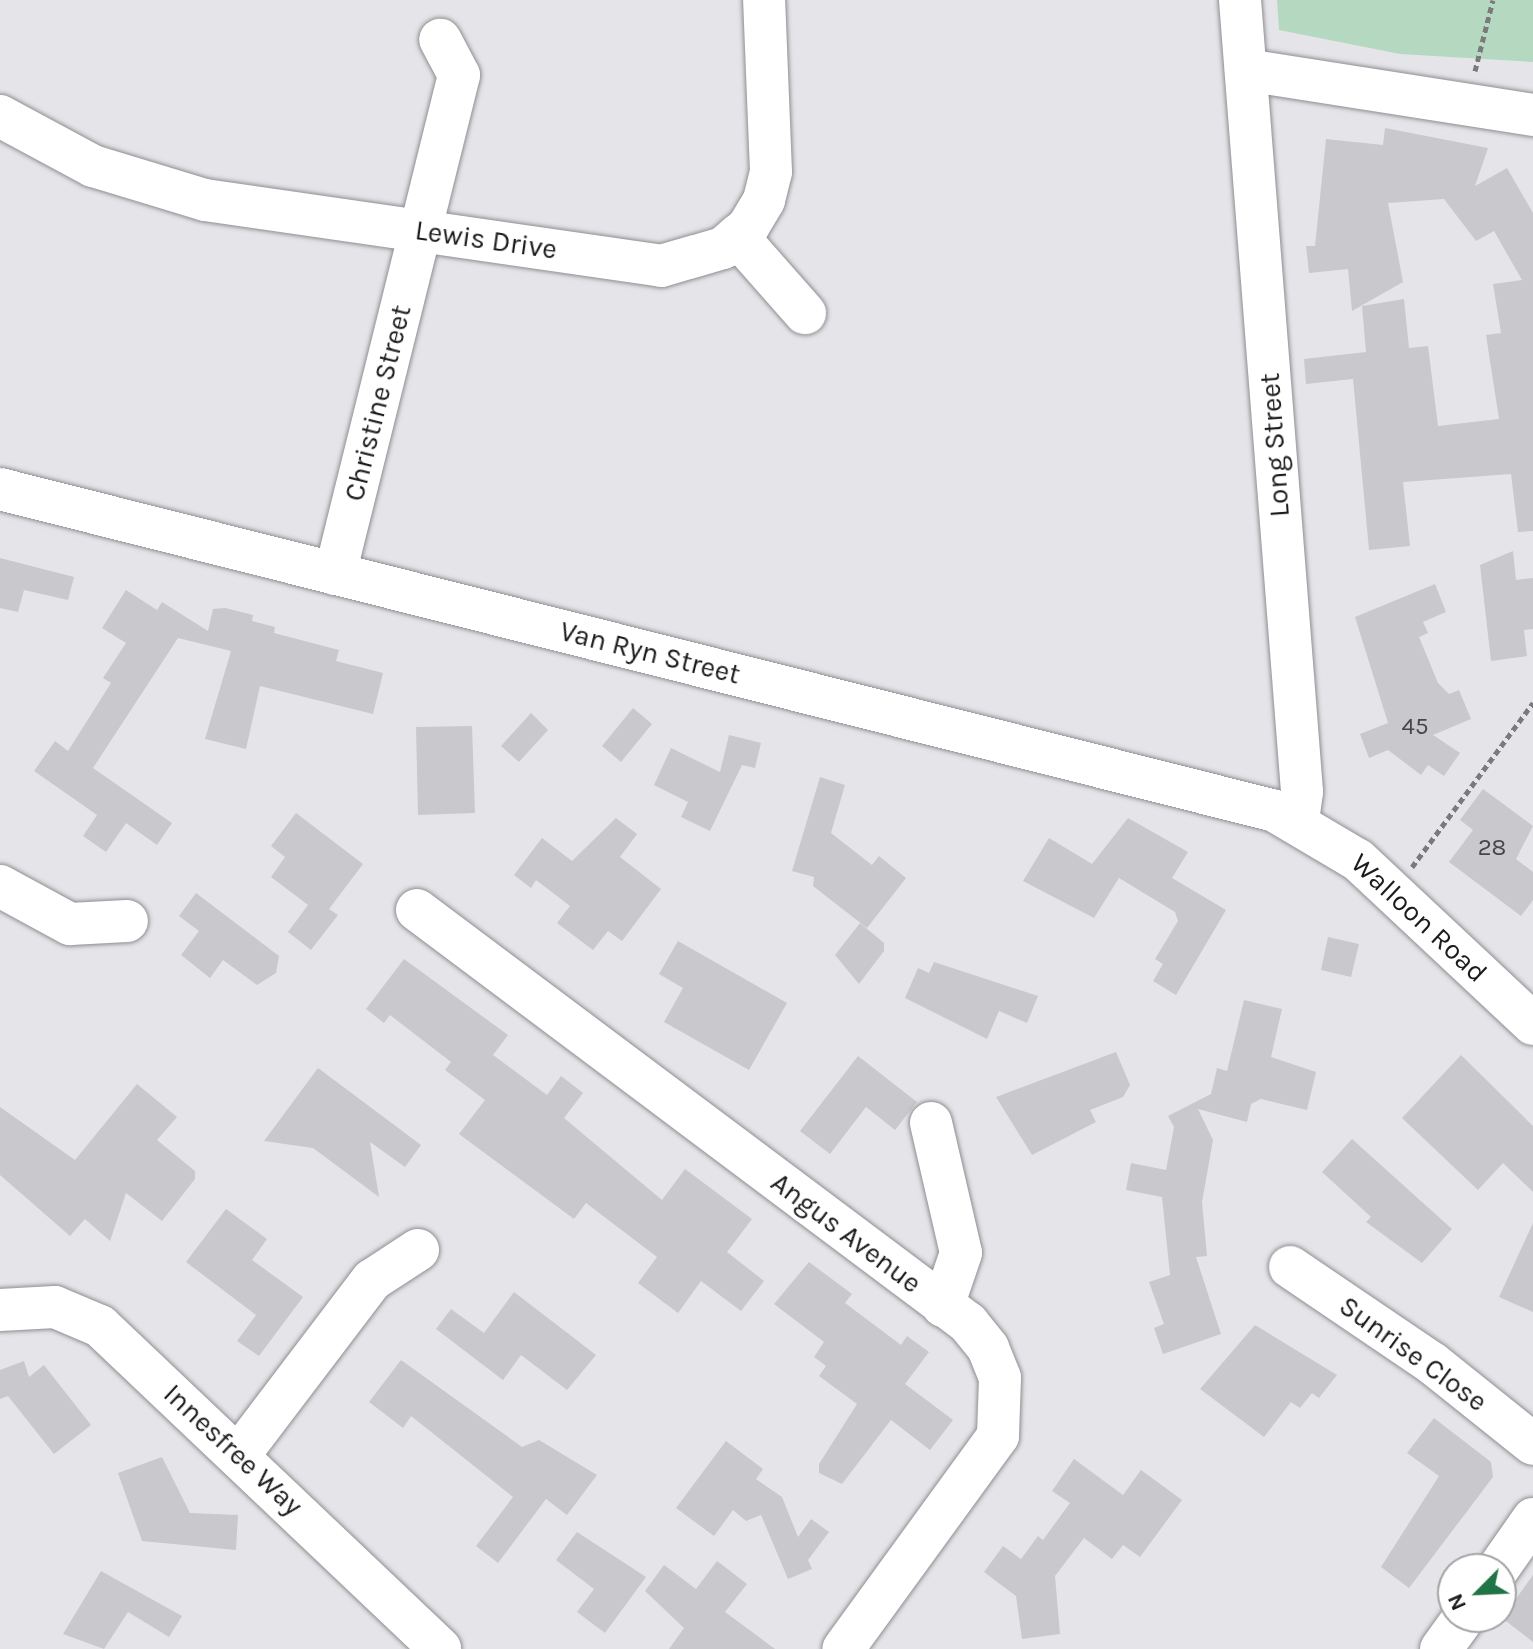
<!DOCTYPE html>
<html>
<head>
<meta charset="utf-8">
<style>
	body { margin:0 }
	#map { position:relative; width:1533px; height:1649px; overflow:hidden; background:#e5e5e9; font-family:Karla,sans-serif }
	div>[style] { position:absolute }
	.green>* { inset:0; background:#b5d9c0 }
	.building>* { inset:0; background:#c9c8cc }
	.path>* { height:5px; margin-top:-2.5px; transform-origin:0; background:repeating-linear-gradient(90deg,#7a7a7d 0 6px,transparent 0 10px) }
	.roads { filter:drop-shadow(0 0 2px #8f8e92) drop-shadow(0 0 2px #8f8e92) }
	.minor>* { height:42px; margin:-21px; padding:0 21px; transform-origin:21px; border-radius:21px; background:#fff }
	span { translate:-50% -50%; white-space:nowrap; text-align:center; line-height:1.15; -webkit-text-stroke:8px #fff; paint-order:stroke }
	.number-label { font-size:24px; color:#464649 }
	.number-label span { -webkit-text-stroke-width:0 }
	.street-label { font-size:28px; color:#1b1b1d }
	.north { position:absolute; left:1437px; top:1553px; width:80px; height:80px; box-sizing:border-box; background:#fff; border:2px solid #a4a4a5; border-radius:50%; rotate:246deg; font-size:22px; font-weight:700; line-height:32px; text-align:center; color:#1b1b1d }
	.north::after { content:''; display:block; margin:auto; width:28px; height:36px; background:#207446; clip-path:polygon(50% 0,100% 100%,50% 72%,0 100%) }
</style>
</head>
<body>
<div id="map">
	<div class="green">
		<i style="clip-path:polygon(1277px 0,1533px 0,1533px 62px,1400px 54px,1279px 30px)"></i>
	</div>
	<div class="building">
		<i style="clip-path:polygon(1385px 128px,1488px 148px,1475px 186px,1507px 168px,1533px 213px,1533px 531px,1518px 532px,1511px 474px,1403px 482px,1410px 546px,1369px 550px,1353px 379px,1306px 384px,1304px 359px,1366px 352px,1362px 306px,1404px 299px,1409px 348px,1428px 346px,1438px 426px,1499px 419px,1486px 335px,1501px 333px,1493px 284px,1522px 280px,1494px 231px,1476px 241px,1444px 199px,1388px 203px,1403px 282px,1352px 311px,1348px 269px,1309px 273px,1306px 246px,1315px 246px,1326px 139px,1383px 145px)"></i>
		<i style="clip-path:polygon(1513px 551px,1516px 580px,1533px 578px,1533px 629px,1524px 630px,1527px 656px,1491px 661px,1480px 565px)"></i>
		<i style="clip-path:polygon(0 558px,74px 577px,68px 600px,24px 590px,18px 612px,0 608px)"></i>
		<i style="clip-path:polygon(1435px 584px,1446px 612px,1423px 622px,1428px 633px,1419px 637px,1438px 683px,1449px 694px,1459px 690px,1471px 719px,1433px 735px,1460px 753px,1444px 776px,1428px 765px,1421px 775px,1388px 750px,1369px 758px,1360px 734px,1388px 723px,1355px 617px)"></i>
		<i style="clip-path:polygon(126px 590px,157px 610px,162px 602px,208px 631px,213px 609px,225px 608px,253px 615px,252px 621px,275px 627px,274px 633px,339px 650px,336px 661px,383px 673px,373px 714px,260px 686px,246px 749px,205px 739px,231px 651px,178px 638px,93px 768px,172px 823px,157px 845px,126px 823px,106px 852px,83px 836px,97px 815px,34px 771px,55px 741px,68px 751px,111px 683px,103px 678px,126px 643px,102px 628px)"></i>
		<i style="clip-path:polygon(633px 708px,652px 724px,621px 762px,602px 746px)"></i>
		<i style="clip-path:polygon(531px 713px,548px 730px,519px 762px,501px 746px)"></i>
		<i style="clip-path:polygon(472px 726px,475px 813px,418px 815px,416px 727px)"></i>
		<i style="clip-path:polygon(729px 735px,761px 743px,755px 768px,742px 765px,710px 831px,681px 817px,688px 802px,654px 785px,671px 748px,720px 772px)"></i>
		<i style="clip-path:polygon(820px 777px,845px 785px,831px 833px,872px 865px,879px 856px,906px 878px,867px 928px,813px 886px,814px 877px,792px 871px)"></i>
		<i style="clip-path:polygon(1483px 789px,1533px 826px,1516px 859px,1533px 872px,1533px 900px,1521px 916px,1449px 862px,1473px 830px,1460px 820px)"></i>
		<i style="clip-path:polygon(296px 813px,363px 864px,329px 909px,338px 915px,311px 950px,288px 932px,308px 905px,271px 877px,285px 857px,271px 846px)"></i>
		<i style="clip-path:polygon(616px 818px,637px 834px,620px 857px,661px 889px,622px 941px,608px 931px,593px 950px,557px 923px,570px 906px,536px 880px,531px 888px,514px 875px,542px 838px,572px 861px)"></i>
		<i style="clip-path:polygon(1128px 818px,1188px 852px,1172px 878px,1226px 910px,1176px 995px,1153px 981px,1163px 964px,1155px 959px,1178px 921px,1175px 912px,1119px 878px,1094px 918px,1023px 881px,1049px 838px,1092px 864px)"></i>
		<i style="clip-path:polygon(196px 893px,279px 956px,276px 973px,257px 985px,223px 960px,210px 978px,181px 955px,199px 931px,179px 916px)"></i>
		<i style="clip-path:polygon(860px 923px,884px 943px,884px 951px,859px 984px,835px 955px)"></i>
		<i style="clip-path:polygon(1328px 937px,1359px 944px,1351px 977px,1321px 970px)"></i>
		<i style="clip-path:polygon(678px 941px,787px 1003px,749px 1070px,664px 1022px,683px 988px,659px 974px)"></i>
		<i style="clip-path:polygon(404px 959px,508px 1035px,493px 1055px,547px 1095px,561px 1076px,583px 1093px,564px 1118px,662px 1200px,685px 1169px,752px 1219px,727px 1252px,764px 1281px,741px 1311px,701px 1281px,678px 1313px,638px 1283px,657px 1257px,586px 1203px,574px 1219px,459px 1134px,485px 1100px,445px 1070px,451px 1062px,390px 1015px,384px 1023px,366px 1009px)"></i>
		<i style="clip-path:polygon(934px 962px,1038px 996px,1027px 1023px,999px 1011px,987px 1039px,905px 998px,918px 968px,929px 973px)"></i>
		<i style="clip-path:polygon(1244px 1000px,1282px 1009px,1271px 1057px,1316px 1072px,1307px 1110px,1261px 1099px,1251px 1104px,1247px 1122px,1198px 1109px,1213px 1140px,1202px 1202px,1207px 1256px,1196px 1257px,1221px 1334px,1163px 1354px,1154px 1328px,1164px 1324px,1149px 1282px,1170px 1275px,1162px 1197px,1126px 1190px,1131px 1163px,1166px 1170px,1174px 1127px,1168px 1116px,1211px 1094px,1217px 1068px,1227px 1071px)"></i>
		<i style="clip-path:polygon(1116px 1052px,1130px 1085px,1123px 1097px,1090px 1110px,1096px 1122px,1032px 1155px,996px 1097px)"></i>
		<i style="clip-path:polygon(1461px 1055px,1533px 1126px,1533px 1192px,1503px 1163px,1478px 1190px,1402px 1118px)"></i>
		<i style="clip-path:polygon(858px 1056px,917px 1102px,895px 1130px,866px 1107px,830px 1154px,800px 1131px)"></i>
		<i style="clip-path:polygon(318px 1068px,421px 1145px,405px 1167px,370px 1142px,379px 1197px,313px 1148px,264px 1141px)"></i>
		<i style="clip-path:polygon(137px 1084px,177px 1117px,157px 1140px,195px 1171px,195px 1179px,162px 1221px,126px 1193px,110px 1241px,85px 1219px,70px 1236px,0 1175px,0 1107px,75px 1160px)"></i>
		<i style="clip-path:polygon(1352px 1139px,1452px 1229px,1422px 1263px,1366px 1222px,1371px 1217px,1322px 1172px)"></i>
		<i style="clip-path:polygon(226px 1209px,267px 1239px,252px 1260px,303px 1297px,259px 1356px,237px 1341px,256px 1315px,186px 1262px)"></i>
		<i style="clip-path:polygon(1533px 1223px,1533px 1312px,1499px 1297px)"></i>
		<i style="clip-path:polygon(809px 1262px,852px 1294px,845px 1303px,901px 1345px,907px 1336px,929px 1352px,905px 1384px,953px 1420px,930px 1450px,891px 1420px,842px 1484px,819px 1473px,819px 1464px,857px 1404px,819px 1376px,826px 1366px,814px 1357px,824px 1342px,774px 1304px)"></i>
		<i style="clip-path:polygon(514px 1292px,596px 1355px,567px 1390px,521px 1355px,503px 1380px,436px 1329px,451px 1309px,484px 1333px)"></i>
		<i style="clip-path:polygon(1255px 1325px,1337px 1375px,1319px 1398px,1312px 1393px,1300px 1408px,1291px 1402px,1264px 1437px,1200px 1389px)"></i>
		<i style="clip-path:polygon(401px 1360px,522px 1447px,539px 1440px,597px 1475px,567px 1515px,546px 1499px,498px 1563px,476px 1546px,513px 1497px,411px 1416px,403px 1428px,369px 1402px)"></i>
		<i style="clip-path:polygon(24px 1361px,29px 1377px,44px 1365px,91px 1425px,54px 1454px,8px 1396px,0 1399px,0 1370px)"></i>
		<i style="clip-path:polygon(1434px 1418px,1491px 1462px,1493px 1477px,1409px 1588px,1381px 1567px,1439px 1476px,1407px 1453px)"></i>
		<i style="clip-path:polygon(726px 1441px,763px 1469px,756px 1479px,782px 1497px,798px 1537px,811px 1519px,829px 1532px,808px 1560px,812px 1569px,788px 1579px,761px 1515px,746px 1521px,733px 1510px,714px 1536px,676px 1508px)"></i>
		<i style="clip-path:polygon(162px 1457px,190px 1513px,238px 1515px,236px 1550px,142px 1541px,118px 1473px)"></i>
		<i style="clip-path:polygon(1074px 1459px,1123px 1495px,1141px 1470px,1182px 1500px,1140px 1557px,1123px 1545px,1112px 1559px,1084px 1538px,1055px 1576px,1060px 1634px,1022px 1639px,1016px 1596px,984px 1572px,1003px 1546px,1021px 1559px,1038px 1536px,1043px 1540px,1070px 1503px,1052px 1491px)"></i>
		<i style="clip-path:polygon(577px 1532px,646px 1577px,605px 1633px,577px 1612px,594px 1589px,556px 1560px)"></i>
		<i style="clip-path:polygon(717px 1561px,747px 1584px,725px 1612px,775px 1649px,669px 1649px,684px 1628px,645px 1591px,664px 1565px,696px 1589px)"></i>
		<i style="clip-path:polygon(101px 1571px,182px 1616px,169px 1637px,128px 1612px,104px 1649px,63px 1634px)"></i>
		<i style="clip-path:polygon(1533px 1575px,1533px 1642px,1502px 1618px)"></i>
	</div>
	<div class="path">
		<i style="left:1475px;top:71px;width:73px;rotate:-75.8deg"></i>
		<i style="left:1412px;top:867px;width:204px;rotate:-53.6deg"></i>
	</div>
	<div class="roads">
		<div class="minor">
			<i style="left:1240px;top:0;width:794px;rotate:85.52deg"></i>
			<i style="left:1302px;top:792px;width:28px;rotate:98deg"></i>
			<i style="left:1246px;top:70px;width:291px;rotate:8.9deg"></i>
			<i style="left:0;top:116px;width:106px;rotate:28.3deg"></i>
			<i style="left:93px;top:166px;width:117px;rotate:16.9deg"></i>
			<i style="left:205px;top:200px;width:461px;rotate:8.2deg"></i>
			<i style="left:661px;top:266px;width:65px;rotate:-16.2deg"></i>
			<i style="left:723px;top:248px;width:33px;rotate:-40deg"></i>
			<i style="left:748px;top:227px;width:31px;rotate:-59deg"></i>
			<i style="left:764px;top:200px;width:29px;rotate:-76deg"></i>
			<i style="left:771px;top:172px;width:172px;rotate:-92.3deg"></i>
			<i style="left:737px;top:236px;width:103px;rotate:48.6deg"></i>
			<i style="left:0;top:489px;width:1315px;rotate:14.17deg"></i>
			<i style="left:1275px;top:811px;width:96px;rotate:30.6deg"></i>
			<i style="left:1358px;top:860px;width:240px;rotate:43.1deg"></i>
			<i style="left:335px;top:574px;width:514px;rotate:-76.04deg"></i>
			<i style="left:459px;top:75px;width:40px;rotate:-118deg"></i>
			<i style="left:0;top:886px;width:80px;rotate:28.5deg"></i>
			<i style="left:70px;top:924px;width:57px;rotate:-3deg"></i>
			<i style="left:417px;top:910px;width:689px;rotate:36.85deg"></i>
			<i style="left:968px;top:1323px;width:32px;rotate:51deg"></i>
			<i style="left:988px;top:1348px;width:32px;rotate:68deg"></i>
			<i style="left:1000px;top:1378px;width:58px;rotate:92deg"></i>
			<i style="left:998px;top:1436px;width:263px;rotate:126deg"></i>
			<i style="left:931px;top:1123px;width:133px;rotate:77deg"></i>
			<i style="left:961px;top:1253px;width:56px;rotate:108.8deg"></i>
			<i style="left:1290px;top:1267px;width:171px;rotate:34.1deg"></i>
			<i style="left:1432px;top:1363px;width:129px;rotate:38.7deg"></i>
			<i style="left:0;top:1310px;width:55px;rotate:-3.1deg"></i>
			<i style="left:55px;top:1307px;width:49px;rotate:22.9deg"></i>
			<i style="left:100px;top:1326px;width:469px;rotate:43.5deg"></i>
			<i style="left:239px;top:1455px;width:220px;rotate:-52.8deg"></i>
			<i style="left:372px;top:1280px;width:55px;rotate:-33.1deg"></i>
			<i style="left:1498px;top:1569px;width:61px;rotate:-55deg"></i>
			<i style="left:1441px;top:1649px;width:39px;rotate:-54deg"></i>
		</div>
	</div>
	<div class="number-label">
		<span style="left:1415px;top:727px">45</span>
		<span style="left:1492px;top:848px">28</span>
	</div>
	<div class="street-label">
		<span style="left:486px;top:240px;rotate:8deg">Lewis Drive</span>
		<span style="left:378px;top:403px;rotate:-76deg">Christine Street</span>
		<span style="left:1275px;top:445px;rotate:-94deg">Long Street</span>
		<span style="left:650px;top:653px;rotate:14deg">Van Ryn Street</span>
		<span style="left:1419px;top:918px;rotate:43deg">Walloon Road</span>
		<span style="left:846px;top:1233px;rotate:37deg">Angus Avenue</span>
		<span style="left:1413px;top:1354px;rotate:36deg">Sunrise Close</span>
		<span style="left:233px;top:1450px;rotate:43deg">Innesfree Way</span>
	</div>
	<div class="north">N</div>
</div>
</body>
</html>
